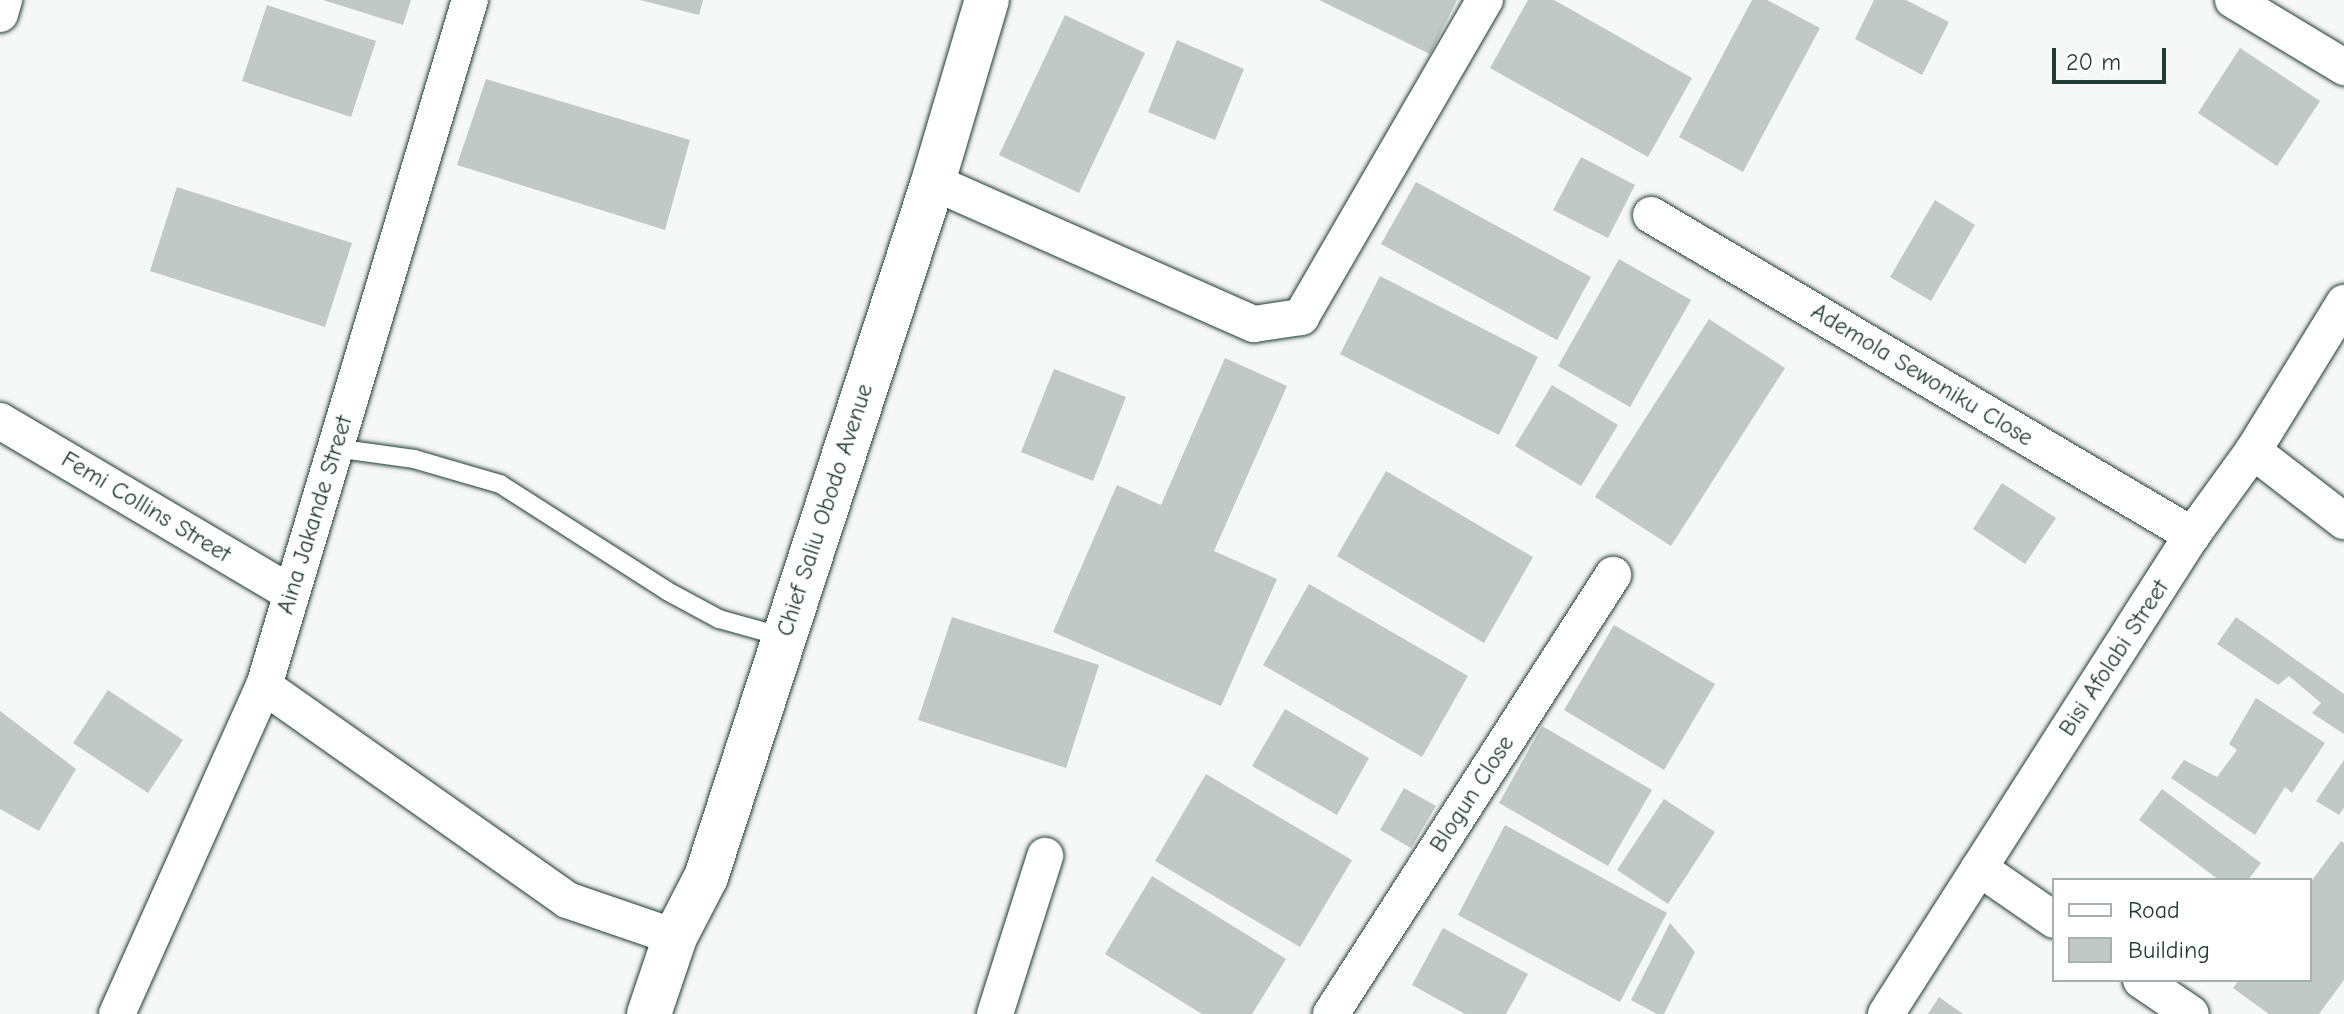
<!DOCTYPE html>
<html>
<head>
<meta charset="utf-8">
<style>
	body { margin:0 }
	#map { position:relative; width:2344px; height:1014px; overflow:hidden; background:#f6f7f7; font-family:"Comic Neue",sans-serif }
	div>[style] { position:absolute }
	.building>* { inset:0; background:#c0c9c6 }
	.roads { filter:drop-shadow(0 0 2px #1f3d34) drop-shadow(0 0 2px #1f3d34) }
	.service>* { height:18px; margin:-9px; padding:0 9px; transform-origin:9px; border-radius:9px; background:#fff }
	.minor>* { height:36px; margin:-18px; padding:0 18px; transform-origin:18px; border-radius:18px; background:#fff }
	.tertiary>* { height:44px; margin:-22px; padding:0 22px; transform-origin:22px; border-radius:22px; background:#fff }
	span { translate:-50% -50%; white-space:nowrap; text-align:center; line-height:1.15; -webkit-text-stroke:8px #fff; paint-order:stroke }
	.street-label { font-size:24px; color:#1f3d34 }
	.legend { position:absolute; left:2052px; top:878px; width:260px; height:104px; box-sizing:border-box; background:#fff; border:2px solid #a5b1ae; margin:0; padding:10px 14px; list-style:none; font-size:24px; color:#1f3d34 }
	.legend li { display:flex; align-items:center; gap:16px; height:40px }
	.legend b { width:40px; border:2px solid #a5b1ae }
	.scale { position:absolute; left:2052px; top:48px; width:114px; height:36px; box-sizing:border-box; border:4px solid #1f3d34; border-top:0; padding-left:10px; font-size:24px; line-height:28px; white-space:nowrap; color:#1f3d34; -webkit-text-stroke:6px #fff; paint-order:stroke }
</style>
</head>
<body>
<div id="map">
	<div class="building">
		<i style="clip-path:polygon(323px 0,411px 0,403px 25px)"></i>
		<i style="clip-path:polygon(640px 0,703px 0,699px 15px)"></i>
		<i style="clip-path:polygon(1319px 0,1457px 0,1430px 54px)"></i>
		<i style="clip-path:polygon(1528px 0,1554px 0,1692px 78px,1648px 157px,1490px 68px)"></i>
		<i style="clip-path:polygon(1752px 0,1767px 0,1820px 28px,1743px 172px,1679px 137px)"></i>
		<i style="clip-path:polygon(1874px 0,1906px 0,1949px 22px,1922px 75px,1855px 39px)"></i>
		<i style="clip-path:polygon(267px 5px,376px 41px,351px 117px,242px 81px)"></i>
		<i style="clip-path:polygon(1065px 15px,1145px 53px,1079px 193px,999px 155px)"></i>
		<i style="clip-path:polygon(1177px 40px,1244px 69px,1215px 140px,1148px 112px)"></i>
		<i style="clip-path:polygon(2240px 48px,2320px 101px,2277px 166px,2198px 113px)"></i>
		<i style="clip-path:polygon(486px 79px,690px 140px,665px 230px,457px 165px)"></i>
		<i style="clip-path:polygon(1581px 157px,1635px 185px,1608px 238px,1553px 210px)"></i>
		<i style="clip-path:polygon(1416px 182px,1591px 277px,1557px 340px,1381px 244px)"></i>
		<i style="clip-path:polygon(177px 187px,352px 243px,325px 327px,150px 271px)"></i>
		<i style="clip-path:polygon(1935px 200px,1975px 225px,1931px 301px,1890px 277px)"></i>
		<i style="clip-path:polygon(1619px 259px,1691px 300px,1630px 407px,1558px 366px)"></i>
		<i style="clip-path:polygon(1380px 276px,1538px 357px,1499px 435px,1340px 354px)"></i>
		<i style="clip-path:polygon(1709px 319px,1785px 368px,1671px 546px,1595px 497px)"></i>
		<i style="clip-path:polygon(1225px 358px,1287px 386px,1214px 551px,1277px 579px,1221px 706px,1053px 632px,1117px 485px,1161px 505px)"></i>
		<i style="clip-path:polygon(1054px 369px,1126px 397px,1093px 481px,1021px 452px)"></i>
		<i style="clip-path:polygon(1552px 385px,1618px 425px,1581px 486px,1515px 446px)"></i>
		<i style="clip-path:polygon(1386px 471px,1533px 557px,1484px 643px,1337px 556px)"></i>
		<i style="clip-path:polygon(2002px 483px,2056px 518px,2025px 564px,1973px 529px)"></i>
		<i style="clip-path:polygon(1309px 584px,1468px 676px,1422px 757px,1263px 665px)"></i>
		<i style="clip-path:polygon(952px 617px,1099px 665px,1066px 768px,918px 720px)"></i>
		<i style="clip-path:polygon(2236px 617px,2344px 694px,2344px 734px,2312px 713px,2321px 703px,2289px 676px,2278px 685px,2217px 644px)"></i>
		<i style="clip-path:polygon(1614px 625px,1715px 684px,1664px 770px,1564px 710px)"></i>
		<i style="clip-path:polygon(108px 690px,183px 740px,148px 793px,73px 743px)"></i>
		<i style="clip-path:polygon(2256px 698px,2325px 743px,2292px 793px,2285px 787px,2255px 835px,2171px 778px,2184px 760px,2217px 777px,2237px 750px,2229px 744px)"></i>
		<i style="clip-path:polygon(1285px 709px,1369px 758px,1337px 815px,1252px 766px)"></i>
		<i style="clip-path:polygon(0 711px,76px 769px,39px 831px,0 809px)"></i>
		<i style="clip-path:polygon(1542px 726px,1652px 790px,1608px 866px,1499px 803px)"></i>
		<i style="clip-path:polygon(2344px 760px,2344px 808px,2339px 815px,2316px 801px)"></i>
		<i style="clip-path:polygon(1206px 774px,1352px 860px,1300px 947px,1155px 861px)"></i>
		<i style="clip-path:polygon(1404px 788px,1436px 806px,1411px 848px,1380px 830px)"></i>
		<i style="clip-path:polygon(2162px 789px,2261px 863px,2248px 880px,2219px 880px,2139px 820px)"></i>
		<i style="clip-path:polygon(1664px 799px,1715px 832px,1668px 904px,1617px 870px)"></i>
		<i style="clip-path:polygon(1505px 825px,1667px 913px,1620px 1002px,1458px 915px)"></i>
		<i style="clip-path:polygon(2341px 841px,2344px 843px,2344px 980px,2319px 1014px,2269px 1014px,2233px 988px,2239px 980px,2310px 980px,2310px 883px)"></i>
		<i style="clip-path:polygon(1152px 876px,1286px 959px,1252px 1014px,1202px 1014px,1105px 954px)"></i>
		<i style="clip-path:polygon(1670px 923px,1695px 952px,1664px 1014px,1657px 1014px,1631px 1000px)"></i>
		<i style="clip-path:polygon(1443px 928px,1528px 974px,1506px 1014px,1465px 1014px,1412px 985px)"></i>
		<i style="clip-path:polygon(1939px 997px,1963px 1014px,1928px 1014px)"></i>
	</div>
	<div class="roads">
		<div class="service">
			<i style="left:335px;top:448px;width:80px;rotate:7.9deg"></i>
			<i style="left:414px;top:459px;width:90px;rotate:16.2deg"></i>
			<i style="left:500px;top:484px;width:198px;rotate:32.6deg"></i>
			<i style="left:667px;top:591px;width:59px;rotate:28.3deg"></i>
			<i style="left:719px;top:619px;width:67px;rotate:15.5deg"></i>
		</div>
		<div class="minor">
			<i style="left:2233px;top:0;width:130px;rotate:31.1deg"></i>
			<i style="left:0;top:14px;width:15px;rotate:-74deg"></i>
			<i style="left:933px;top:182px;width:351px;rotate:23.9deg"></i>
			<i style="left:1254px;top:324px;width:48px;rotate:-8.5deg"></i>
			<i style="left:1301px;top:317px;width:367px;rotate:-59.9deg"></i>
			<i style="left:1651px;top:215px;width:629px;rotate:30.6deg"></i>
			<i style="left:0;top:421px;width:338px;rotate:30.6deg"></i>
			<i style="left:2253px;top:451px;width:115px;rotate:37.6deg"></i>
			<i style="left:264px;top:686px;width:371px;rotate:35.2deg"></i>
			<i style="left:567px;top:900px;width:114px;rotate:18.9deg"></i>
			<i style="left:1979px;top:868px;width:91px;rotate:34.7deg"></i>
			<i style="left:2141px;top:980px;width:60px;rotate:34.2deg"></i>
			<i style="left:117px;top:1014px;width:359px;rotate:-65.9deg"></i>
			<i style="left:264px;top:686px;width:716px;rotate:-73.29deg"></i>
			<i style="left:995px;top:1014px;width:166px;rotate:-72.4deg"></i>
			<i style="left:1331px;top:1014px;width:522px;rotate:-57.28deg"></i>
			<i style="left:1886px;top:1014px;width:568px;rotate:-57.43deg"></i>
			<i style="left:2192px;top:535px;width:104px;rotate:-54deg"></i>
			<i style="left:2253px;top:451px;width:174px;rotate:-58.4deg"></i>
		</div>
		<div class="tertiary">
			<i style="left:649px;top:1014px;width:81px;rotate:-71.3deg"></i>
			<i style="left:675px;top:937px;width:68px;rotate:-62.7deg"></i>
			<i style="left:706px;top:877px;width:731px;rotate:-71.91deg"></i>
			<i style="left:933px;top:182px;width:190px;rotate:-73.5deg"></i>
		</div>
	</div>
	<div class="street-label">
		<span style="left:1922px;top:375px;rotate:31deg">Ademola Sewoniku Close</span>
		<span style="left:146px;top:507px;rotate:31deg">Femi Collins Street</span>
		<span style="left:825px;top:510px;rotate:-72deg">Chief Saliu Obodo Avenue</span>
		<span style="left:315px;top:515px;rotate:-73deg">Aina Jakande Street</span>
		<span style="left:2114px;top:658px;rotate:-57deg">Bisi Afolabi Street</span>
		<span style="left:1472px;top:794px;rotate:-57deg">Blogun Close</span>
	</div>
	<ul class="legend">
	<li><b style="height:10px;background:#fff"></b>Road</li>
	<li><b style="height:22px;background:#c0c9c6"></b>Building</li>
	</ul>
	<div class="scale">20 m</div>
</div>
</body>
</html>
